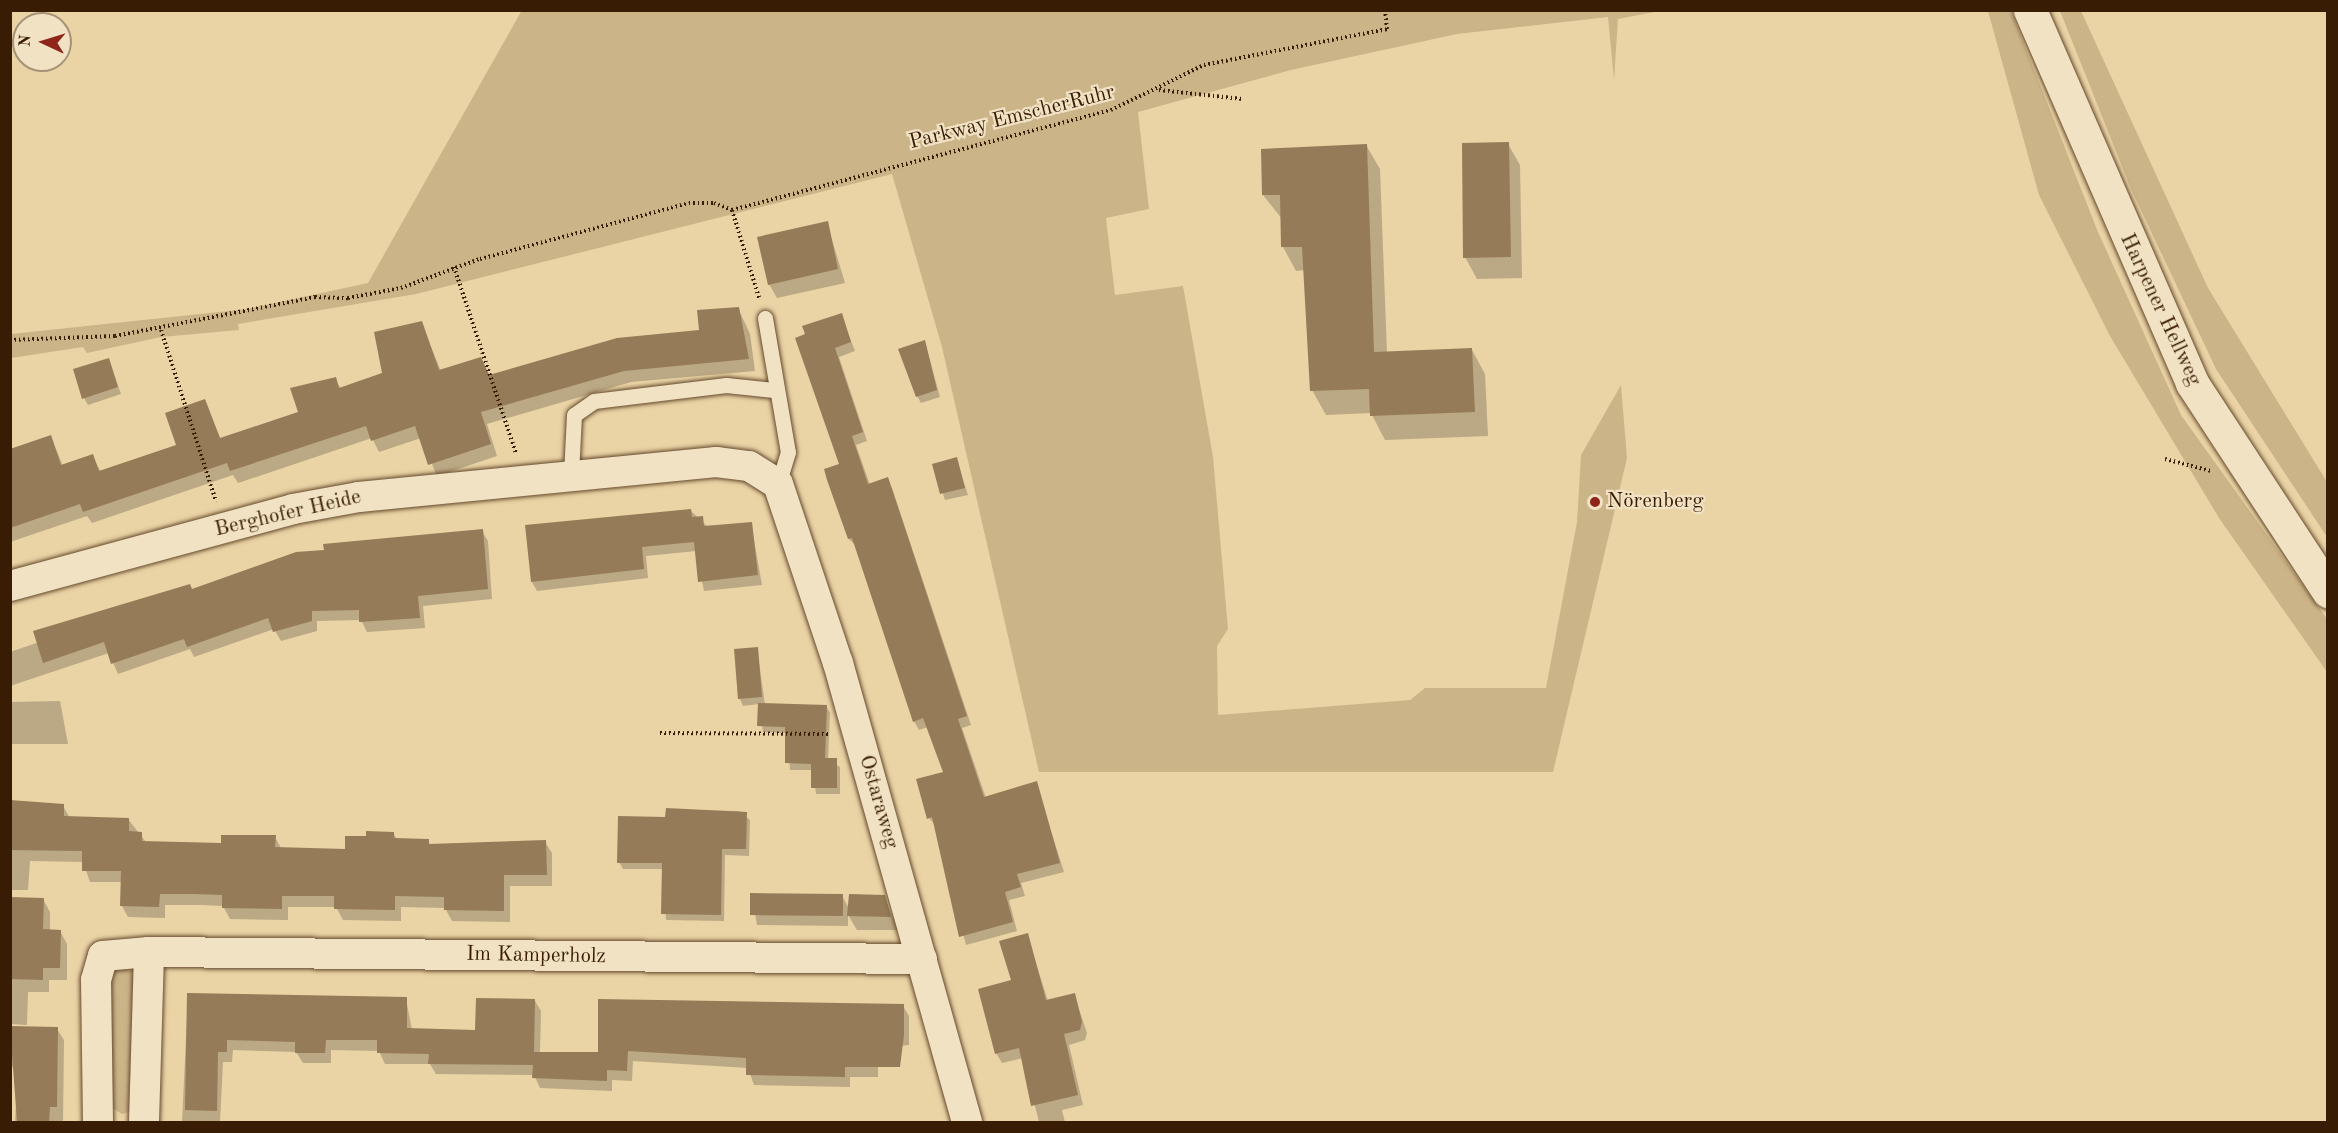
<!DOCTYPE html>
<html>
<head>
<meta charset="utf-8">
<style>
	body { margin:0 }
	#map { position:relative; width:2338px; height:1133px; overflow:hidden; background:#ead3a5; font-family:"Old Standard TT",serif }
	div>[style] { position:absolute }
	.green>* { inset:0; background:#ccb489 }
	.shadow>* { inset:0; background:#0003 }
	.building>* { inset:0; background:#957b57 }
	.path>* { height:4px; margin-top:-2px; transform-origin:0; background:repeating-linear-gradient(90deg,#381c03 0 1.5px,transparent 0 4.5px) }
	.roads { filter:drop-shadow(0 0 2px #644a2c) drop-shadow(0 0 2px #644a2c) }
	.service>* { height:15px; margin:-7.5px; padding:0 7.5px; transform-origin:7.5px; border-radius:7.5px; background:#f1e2c4 }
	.minor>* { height:30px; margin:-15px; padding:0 15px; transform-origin:15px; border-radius:15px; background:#f1e2c4 }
	.tertiary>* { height:33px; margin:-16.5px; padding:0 16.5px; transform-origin:16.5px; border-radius:16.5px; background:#f1e2c4 }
	.dots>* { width:16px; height:16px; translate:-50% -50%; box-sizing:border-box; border:3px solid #f1e2c4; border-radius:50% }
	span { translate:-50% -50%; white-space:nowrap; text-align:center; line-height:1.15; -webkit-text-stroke:4.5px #f1e2c4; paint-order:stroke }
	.street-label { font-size:21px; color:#381c03 }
	.poi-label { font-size:21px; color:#381c03 }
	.left { translate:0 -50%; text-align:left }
	.frame { position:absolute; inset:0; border:12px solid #381c03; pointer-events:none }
	.north { position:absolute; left:12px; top:12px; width:60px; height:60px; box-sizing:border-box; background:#f1e2c4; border:2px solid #a79377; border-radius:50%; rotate:274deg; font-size:16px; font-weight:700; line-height:24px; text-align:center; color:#381c03 }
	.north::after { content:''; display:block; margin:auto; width:21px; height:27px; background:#8f2418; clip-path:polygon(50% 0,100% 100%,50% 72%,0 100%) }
</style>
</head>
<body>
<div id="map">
	<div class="green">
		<i style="clip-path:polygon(522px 10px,1660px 11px,1618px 19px,1614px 80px,1608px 17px,1457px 34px,1291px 70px,1138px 112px,1149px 209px,1106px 218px,1115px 295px,1183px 286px,1213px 457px,1228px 629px,1217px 646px,1218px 715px,1410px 700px,1425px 688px,1546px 688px,1577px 522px,1581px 455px,1621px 385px,1627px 458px,1553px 772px,1039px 772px,942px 347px,892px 174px,416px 294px,238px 324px,239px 330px,161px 337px,87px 353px,83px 347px,11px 358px,11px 334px,247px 309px,368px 283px)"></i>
		<i style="clip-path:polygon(1988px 11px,2011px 11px,2098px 232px,2181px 415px,2327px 619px,2327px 672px,2219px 518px,2110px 336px,2039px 195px)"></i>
		<i style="clip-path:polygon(2060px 11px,2081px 11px,2208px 288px,2327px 482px,2327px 537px,2216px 369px,2131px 189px)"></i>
		<i style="clip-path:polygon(118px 966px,140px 975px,133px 1111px,122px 1114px,109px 1106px,108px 973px)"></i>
	</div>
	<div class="shadow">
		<i style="clip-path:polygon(1508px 144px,1520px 165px,1522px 278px,1477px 279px,1465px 257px)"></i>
		<i style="clip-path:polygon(1366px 145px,1380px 169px,1387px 353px,1472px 350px,1485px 374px,1488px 436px,1385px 440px,1371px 413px,1326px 415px,1312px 390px,1305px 270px,1296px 271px,1283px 247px,1282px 219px,1263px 195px)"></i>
		<i style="clip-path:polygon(827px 223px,845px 283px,777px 298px,769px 284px)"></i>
		<i style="clip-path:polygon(738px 308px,750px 334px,755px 371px,631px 382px,487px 424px,497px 456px,437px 476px,421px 438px,379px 452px,372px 438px,238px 483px,233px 475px,92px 523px,87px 516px,10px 542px,10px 493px,51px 437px,63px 466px,92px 456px,101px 472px,178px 446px,204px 401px,221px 440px,300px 413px,335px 379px,341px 389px,383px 374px,421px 323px,441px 371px,480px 358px,490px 376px,700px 331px)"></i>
		<i style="clip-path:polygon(841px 315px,855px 351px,839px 357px,867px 441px,856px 445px,870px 485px,887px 479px,892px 488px,971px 725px,962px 728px,986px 798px,1036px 783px,1064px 872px,1021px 883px,1025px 896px,1009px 900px,1017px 931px,966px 945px,936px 826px,929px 818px,945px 773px,928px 727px,919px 730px,914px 721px,857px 547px,849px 539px,841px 465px,797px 339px)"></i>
		<i style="clip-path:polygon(925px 342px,940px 397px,921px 403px,917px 396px)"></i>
		<i style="clip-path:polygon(109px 360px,121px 394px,88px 405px,84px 398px)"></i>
		<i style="clip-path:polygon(956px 459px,968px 495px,945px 500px,934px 465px)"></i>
		<i style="clip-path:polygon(691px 511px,708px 527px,751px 523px,762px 585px,704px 591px,696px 551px,646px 556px,648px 578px,537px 591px,532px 582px)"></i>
		<i style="clip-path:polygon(482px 531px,488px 541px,492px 599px,423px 606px,425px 628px,367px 632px,361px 620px,317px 621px,317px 631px,281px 641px,274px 629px,194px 657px,190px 649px,118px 674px,109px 653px,10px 686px,10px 652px,192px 590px)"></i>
		<i style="clip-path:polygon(757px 648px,765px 705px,826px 706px,830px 713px,828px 760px,840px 767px,840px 794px,816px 794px,813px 770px,790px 770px,787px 733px,763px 732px,759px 704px,743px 706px,740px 699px,735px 651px)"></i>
		<i style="clip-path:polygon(60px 701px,68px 744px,10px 744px,10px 702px)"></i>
		<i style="clip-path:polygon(10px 801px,63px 806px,70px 818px,128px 819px,146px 842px,222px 844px,275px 837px,281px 848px,347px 850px,367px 837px,393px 833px,397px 839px,428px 841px,431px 846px,545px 842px,552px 853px,552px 886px,510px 886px,510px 922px,452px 921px,445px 908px,401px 907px,401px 921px,343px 920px,336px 907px,288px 907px,288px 920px,230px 919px,223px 906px,202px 905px,165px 905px,165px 918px,128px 917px,122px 906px,122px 882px,90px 882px,83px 862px,30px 861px,28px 890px,10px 890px)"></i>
		<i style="clip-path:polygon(667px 810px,739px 811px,750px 820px,749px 856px,725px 855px,724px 921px,666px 920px,663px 869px,623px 869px,619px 862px,667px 818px)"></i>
		<i style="clip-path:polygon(752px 895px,842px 896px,849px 908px,884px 896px,898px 930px,857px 930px,848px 915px,848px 926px,757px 925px)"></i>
		<i style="clip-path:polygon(10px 899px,43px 899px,50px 912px,50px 931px,60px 931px,67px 944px,67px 980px,49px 980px,49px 992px,28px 992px,27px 1025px,10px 1024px)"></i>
		<i style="clip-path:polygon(1027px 935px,1048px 1001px,1074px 994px,1087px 1033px,1085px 1040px,1069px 1045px,1083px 1105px,1062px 1110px,1065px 1122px,1039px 1122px,1023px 1058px,1002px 1063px,996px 1053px)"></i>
		<i style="clip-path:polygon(188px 995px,406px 999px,412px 1030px,476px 1031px,535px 1001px,541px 1011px,540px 1053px,599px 1054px,903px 1006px,909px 1016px,909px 1045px,878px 1048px,878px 1077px,850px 1077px,850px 1087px,754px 1085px,748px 1068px,633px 1061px,632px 1081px,612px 1080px,612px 1091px,540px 1088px,534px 1075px,436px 1074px,430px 1064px,385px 1064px,379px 1051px,331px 1050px,331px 1063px,303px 1063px,296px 1052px,233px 1050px,232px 1062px,223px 1062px,220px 1122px,182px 1122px)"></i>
		<i style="clip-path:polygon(10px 1028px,57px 1029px,64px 1040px,63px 1122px,15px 1122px,18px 1068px,10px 1067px)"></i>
	</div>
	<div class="building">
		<i style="clip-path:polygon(1509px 142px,1511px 257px,1463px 258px,1462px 143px)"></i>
		<i style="clip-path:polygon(1367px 144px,1374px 352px,1472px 348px,1475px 412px,1370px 416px,1369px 389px,1310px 391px,1302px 247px,1281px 247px,1280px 195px,1262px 195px,1261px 149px)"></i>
		<i style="clip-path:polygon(828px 221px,838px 269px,768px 285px,757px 237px)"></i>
		<i style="clip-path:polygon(739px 307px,749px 359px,624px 371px,481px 412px,491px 444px,428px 465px,415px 426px,371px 441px,366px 426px,230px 471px,227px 463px,83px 512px,80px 504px,10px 528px,10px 449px,51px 435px,61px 465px,93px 454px,99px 471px,176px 445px,165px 413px,205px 399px,220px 438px,298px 412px,290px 388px,336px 377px,339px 388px,382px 373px,374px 332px,422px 321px,439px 370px,481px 357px,489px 375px,617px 338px,699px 330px,697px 310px)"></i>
		<i style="clip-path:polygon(842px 313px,851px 342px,835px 348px,863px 432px,852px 436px,868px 484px,888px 477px,967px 716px,958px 719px,984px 797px,1037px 781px,1060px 863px,1017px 874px,1021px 887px,1005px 892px,1013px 922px,959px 937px,932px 817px,927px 819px,916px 779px,943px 772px,923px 718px,913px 722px,852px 538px,848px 539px,827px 480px,824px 469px,839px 464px,795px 338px,805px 334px,802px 326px)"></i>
		<i style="clip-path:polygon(925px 340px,937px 390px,916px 397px,898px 349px)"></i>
		<i style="clip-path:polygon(109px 358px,118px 387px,82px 399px,73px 369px)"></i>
		<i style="clip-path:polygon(957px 457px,965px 488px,940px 494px,932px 464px)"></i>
		<i style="clip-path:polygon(691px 509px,692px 517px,703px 516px,704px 526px,752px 522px,758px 575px,698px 582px,694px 542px,642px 547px,644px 569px,531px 582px,525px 525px)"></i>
		<i style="clip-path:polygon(483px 529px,488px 589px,418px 596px,420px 618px,359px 622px,359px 610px,312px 611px,312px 621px,273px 632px,268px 618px,187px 647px,184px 639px,111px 664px,104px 642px,43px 663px,33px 631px,190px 584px,192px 589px,296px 552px,324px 550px,323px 544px)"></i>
		<i style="clip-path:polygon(758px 647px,762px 697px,738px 699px,734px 649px)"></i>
		<i style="clip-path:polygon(758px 703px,827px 705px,825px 758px,837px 758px,837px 788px,811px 788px,811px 764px,785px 763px,785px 727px,757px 726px)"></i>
		<i style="clip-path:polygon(10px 800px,64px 804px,64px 816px,129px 818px,129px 831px,142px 832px,142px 841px,221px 843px,221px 835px,276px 835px,275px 847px,345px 849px,345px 836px,366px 836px,366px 831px,394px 832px,394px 838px,429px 839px,429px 844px,546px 840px,547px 875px,504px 875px,504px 911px,444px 910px,444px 897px,395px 896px,395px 910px,334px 909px,334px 896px,282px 896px,282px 909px,222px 908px,222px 895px,194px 894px,160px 894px,159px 907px,120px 906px,121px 871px,82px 871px,82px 851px,10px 850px)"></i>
		<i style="clip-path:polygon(666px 808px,747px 812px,746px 849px,722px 849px,721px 915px,661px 914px,662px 863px,617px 863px,618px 816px,665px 817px)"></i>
		<i style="clip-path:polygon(750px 893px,843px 894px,843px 916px,750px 915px)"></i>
		<i style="clip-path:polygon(849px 894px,885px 895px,891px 917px,847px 916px)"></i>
		<i style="clip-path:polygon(10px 897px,44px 898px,43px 929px,61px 930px,60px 968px,43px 968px,43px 980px,10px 979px)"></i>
		<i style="clip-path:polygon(1028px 933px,1046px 1000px,1075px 993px,1082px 1022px,1080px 1030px,1064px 1034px,1078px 1095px,1031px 1106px,1019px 1048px,995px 1054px,978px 989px,1011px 980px,999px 941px)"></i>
		<i style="clip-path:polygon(187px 993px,407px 997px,407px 1028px,475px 1030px,476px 998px,535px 999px,534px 1052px,598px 1052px,598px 999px,904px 1004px,904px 1035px,900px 1067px,845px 1067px,845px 1077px,746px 1075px,746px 1058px,628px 1051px,627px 1071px,607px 1070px,607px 1081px,532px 1078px,533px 1065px,428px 1064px,429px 1054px,377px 1053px,377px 1040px,326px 1040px,325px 1053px,295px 1053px,295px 1042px,227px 1040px,227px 1052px,218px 1052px,217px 1111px,185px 1110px)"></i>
		<i style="clip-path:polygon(10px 1026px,58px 1027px,57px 1107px,50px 1107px,49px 1122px,17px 1122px)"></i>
	</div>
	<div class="path">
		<i style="left:1159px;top:90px;width:84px;rotate:6.1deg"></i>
		<i style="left:732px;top:210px;width:392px;rotate:-14.8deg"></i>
		<i style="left:1111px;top:110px;width:103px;rotate:-25.8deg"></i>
		<i style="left:1204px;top:65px;width:187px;rotate:-11.1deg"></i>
		<i style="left:1387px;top:29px;width:19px;rotate:-96deg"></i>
		<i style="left:732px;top:210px;width:92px;rotate:72.9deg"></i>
		<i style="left:454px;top:267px;width:196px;rotate:71.6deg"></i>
		<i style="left:161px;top:330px;width:180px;rotate:72.2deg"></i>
		<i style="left:10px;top:340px;width:105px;rotate:-2.2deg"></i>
		<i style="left:115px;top:336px;width:204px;rotate:-11deg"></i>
		<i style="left:315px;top:297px;width:33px;rotate:2deg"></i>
		<i style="left:348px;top:298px;width:54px;rotate:-10.7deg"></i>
		<i style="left:401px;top:288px;width:84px;rotate:-20.2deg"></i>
		<i style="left:480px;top:259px;width:216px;rotate:-15deg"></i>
		<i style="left:689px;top:203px;width:25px"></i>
		<i style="left:714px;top:203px;width:19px;rotate:21deg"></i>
		<i style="left:2165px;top:459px;width:48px;rotate:14.6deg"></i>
		<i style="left:660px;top:733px;width:168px;rotate:0.3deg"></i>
	</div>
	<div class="roads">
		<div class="service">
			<i style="left:765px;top:318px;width:136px;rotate:80.3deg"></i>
			<i style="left:788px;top:452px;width:34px;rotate:107deg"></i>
			<i style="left:571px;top:474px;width:59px;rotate:-87.1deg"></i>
			<i style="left:574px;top:415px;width:24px;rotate:-35deg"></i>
			<i style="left:594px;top:401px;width:133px;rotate:-6.9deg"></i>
			<i style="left:726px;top:385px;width:48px;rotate:5.9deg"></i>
		</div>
		<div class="minor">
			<i style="left:10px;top:586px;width:293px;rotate:-15.2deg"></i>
			<i style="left:293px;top:509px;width:67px;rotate:-10.3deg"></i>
			<i style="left:359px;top:497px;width:359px;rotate:-5.6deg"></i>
			<i style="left:716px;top:462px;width:33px;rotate:7deg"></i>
			<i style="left:749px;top:466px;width:34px;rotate:32deg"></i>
			<i style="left:778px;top:484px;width:189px;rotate:71.5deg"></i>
			<i style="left:838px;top:663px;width:477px;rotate:74.3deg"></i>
			<i style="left:98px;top:1122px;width:142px;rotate:-90.8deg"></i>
			<i style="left:96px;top:980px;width:25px;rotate:-74deg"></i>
			<i style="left:103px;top:956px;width:46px;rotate:-5deg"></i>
			<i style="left:144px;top:1122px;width:170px;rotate:-88.3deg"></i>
			<i style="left:149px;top:952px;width:773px;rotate:0.52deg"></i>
		</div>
		<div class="tertiary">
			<i style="left:2030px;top:10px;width:407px;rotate:66.5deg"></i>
			<i style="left:2192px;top:383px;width:249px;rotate:56.8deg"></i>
		</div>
	</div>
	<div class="dots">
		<i style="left:1595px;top:502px;background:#8f2418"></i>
	</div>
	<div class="street-label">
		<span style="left:1012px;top:118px;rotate:-14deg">Parkway EmscherRuhr</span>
		<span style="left:2160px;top:310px;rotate:65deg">Harpener Hellweg</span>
		<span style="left:288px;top:514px;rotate:-13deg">Berghofer Heide</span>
		<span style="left:878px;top:802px;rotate:74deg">Ostaraweg</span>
		<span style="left:536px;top:956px;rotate:1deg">Im Kamperholz</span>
	</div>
	<div class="poi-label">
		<span class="left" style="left:1607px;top:502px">Nörenberg</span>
	</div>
	<div class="frame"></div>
	<div class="north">N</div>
</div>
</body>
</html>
